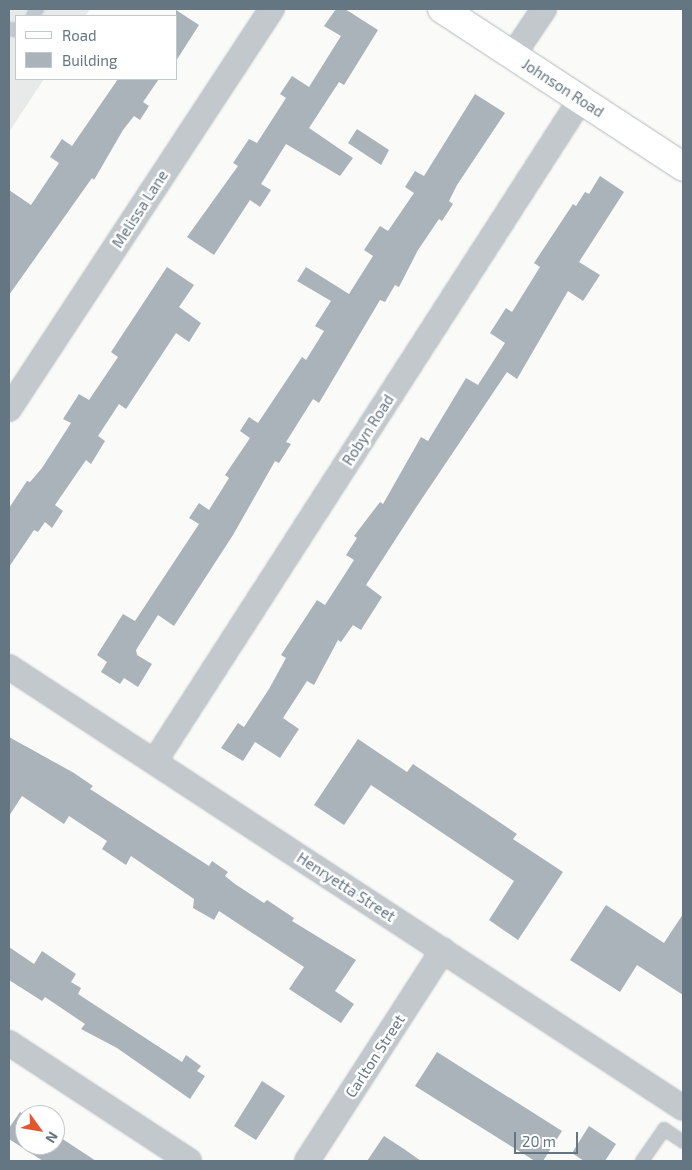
<!DOCTYPE html>
<html>
<head>
<meta charset="utf-8">
<style>
	body { margin:0 }
	#map { position:relative; width:692px; height:1170px; overflow:hidden; background:#fafaf8; font-family:"Exo 2",sans-serif }
	div>[style] { position:absolute }
	.built>* { inset:0; background:#e8e9e9 }
	.building>* { inset:0; background:#aab3b9 }
	.roads { filter:drop-shadow(0 0 1px #b3babf) drop-shadow(0 0 1px #b3babf) }
	.lane>* { height:12px; margin:-6px; padding:0 6px; transform-origin:6px; border-radius:6px; background:#c3c8cc }
	.street>* { height:24px; margin:-12px; padding:0 12px; transform-origin:12px; border-radius:12px; background:#c3c8cc }
	.secondary>* { height:28px; margin:-14px; padding:0 14px; transform-origin:14px; border-radius:14px; background:#fff }
	span { translate:-50% -50%; white-space:nowrap; text-align:center; line-height:1.15; -webkit-text-stroke:5px #fff; paint-order:stroke }
	.street-label { font-size:15px; color:#657683 }
	.frame { position:absolute; inset:0; border:10px solid #657683; pointer-events:none }
	.legend { position:absolute; left:15px; top:15px; width:162px; height:65px; box-sizing:border-box; background:#fff; border:1px solid #c1c8cd; margin:0; padding:6px 9px; list-style:none; font-size:15px; color:#657683 }
	.legend li { display:flex; align-items:center; gap:10px; height:25px }
	.legend b { width:25px; border:1px solid #c1c8cd }
	.north { position:absolute; left:15px; top:1105px; width:50px; height:50px; box-sizing:border-box; background:#fff; border:1px solid #c1c8cd; border-radius:50%; rotate:122deg; font-size:14px; font-weight:700; line-height:20px; text-align:center; color:#657683 }
	.north::after { content:''; display:block; margin:auto; width:18px; height:22px; background:#e4572e; clip-path:polygon(50% 0,100% 100%,50% 72%,0 100%) }
	.scale { position:absolute; left:514px; top:1132px; width:64px; height:22px; box-sizing:border-box; border:2px solid #657683; border-top:0; padding-left:6px; font-size:15px; line-height:18px; white-space:nowrap; color:#657683; -webkit-text-stroke:4px #fff; paint-order:stroke }
</style>
</head>
<body>
<div id="map">
	<div class="built">
		<i style="clip-path:polygon(9px 9px,90px 9px,85px 16px,16px 16px,16px 79px,44px 79px,9px 132px)"></i>
	</div>
	<div class="building">
		<i style="clip-path:polygon(336px 9px,345px 9px,378px 30px,344px 85px,339px 82px,309px 128px,353px 158px,340px 176px,286px 144px,261px 184px,271px 190px,260px 207px,250px 200px,214px 255px,187px 237px,238px 166px,233px 163px,249px 139px,257px 143px,286px 98px,280px 94px,292px 76px,309px 87px,341px 36px,324px 26px)"></i>
		<i style="clip-path:polygon(176px 10px,199px 25px,176px 61px)"></i>
		<i style="clip-path:polygon(118px 79px,159px 79px,143px 102px,149px 106px,140px 120px,134px 116px,123px 130px,94px 180px,92px 178px,9px 295px,9px 190px,31px 205px,59px 163px,50px 157px,62px 139px,72px 146px)"></i>
		<i style="clip-path:polygon(475px 94px,505px 113px,457px 185px,449px 201px,453px 204px,442px 221px,439px 219px,418px 250px,399px 287px,395px 285px,385px 302px,380px 300px,319px 403px,313px 399px,286px 442px,291px 444px,279px 463px,275px 461px,233px 535px,174px 626px,158px 615px,136px 650px,137px 655px,152px 664px,138px 687px,124px 678px,120px 684px,101px 672px,107px 662px,97px 655px,123px 614px,135px 621px,199px 524px,189px 518px,199px 503px,209px 510px,229px 478px,225px 475px,250px 438px,240px 431px,249px 417px,258px 423px,302px 357px,306px 360px,324px 331px,315px 326px,331px 301px,297px 281px,306px 267px,349px 294px,373px 256px,364px 250px,380px 226px,388px 231px,414px 193px,405px 187px,415px 171px,424px 176px)"></i>
		<i style="clip-path:polygon(357px 129px,389px 150px,381px 165px,348px 143px)"></i>
		<i style="clip-path:polygon(600px 176px,624px 192px,579px 262px,600px 275px,583px 301px,568px 291px,517px 379px,507px 372px,417px 506px,366px 585px,382px 597px,361px 630px,353px 625px,341px 642px,338px 640px,314px 685px,307px 681px,283px 718px,299px 729px,280px 758px,255px 742px,243px 761px,221px 748px,238px 723px,244px 727px,269px 689px,286px 658px,281px 655px,317px 600px,325px 605px,354px 560px,346px 555px,357px 538px,354px 536px,380px 502px,383px 504px,421px 437px,428px 441px,466px 378px,478px 385px,505px 343px,490px 333px,506px 308px,512px 312px,540px 267px,534px 263px,573px 204px,576px 206px,585px 192px,589px 194px)"></i>
		<i style="clip-path:polygon(167px 267px,194px 285px,179px 307px,201px 323px,189px 342px,176px 333px,126px 409px,119px 404px,98px 436px,105px 441px,91px 464px,86px 460px,55px 505px,63px 511px,52px 528px,45px 522px,38px 532px,34px 530px,9px 567px,9px 508px,27px 481px,30px 482px,42px 468px,71px 423px,63px 419px,79px 394px,89px 400px,118px 357px,111px 352px)"></i>
		<i style="clip-path:polygon(9px 737px,74px 773px,93px 786px,90px 789px,209px 866px,212px 861px,228px 872px,225px 876px,235px 884px,264px 903px,267px 900px,294px 918px,292px 921px,356px 960px,335px 991px,354px 1004px,341px 1023px,289px 989px,304px 967px,219px 911px,214px 920px,193px 908px,194px 899px,131px 856px,126px 865px,102px 849px,107px 841px,69px 816px,64px 824px,22px 796px,9px 816px)"></i>
		<i style="clip-path:polygon(358px 739px,407px 772px,413px 764px,517px 834px,513px 839px,563px 872px,518px 940px,489px 920px,514px 881px,371px 785px,344px 825px,314px 805px)"></i>
		<i style="clip-path:polygon(606px 905px,664px 943px,683px 914px,683px 995px,637px 965px,620px 992px,570px 960px)"></i>
		<i style="clip-path:polygon(9px 947px,34px 964px,42px 951px,76px 974px,71px 982px,81px 988px,78px 994px,182px 1062px,186px 1055px,201px 1066px,197px 1071px,205px 1076px,190px 1099px,117px 1048px,81px 1029px,85px 1024px,45px 997px,42px 1001px,9px 980px)"></i>
		<i style="clip-path:polygon(437px 1052px,562px 1131px,543px 1161px,535px 1161px,415px 1086px)"></i>
		<i style="clip-path:polygon(262px 1081px,285px 1096px,256px 1140px,234px 1126px)"></i>
		<i style="clip-path:polygon(20px 1112px,25px 1115px,25px 1145px,55px 1145px,55px 1134px,96px 1161px,43px 1161px,9px 1139px,9px 1128px)"></i>
		<i style="clip-path:polygon(589px 1126px,616px 1144px,605px 1161px,584px 1161px,572px 1153px)"></i>
		<i style="clip-path:polygon(384px 1136px,404px 1149px,421px 1161px,367px 1161px)"></i>
	</div>
	<div class="roads">
		<div class="lane">
			<i style="left:33px;top:16px;width:8px;rotate:-60deg"></i>
			<i style="left:9px;top:29px;width:7px;rotate:8deg"></i>
			<i style="left:642px;top:1161px;width:39px;rotate:-55deg"></i>
			<i style="left:664px;top:1129px;width:23px;rotate:34deg"></i>
		</div>
		<div class="street">
			<i style="left:513px;top:55px;width:55px;rotate:-56deg"></i>
			<i style="left:9px;top:409px;width:479px;rotate:-56.7deg"></i>
			<i style="left:9px;top:667px;width:805px;rotate:33.2deg"></i>
			<i style="left:155px;top:761px;width:787px;rotate:-57.24deg"></i>
			<i style="left:9px;top:1043px;width:215px;rotate:33.2deg"></i>
			<i style="left:307px;top:1161px;width:251px;rotate:-57.2deg"></i>
		</div>
		<div class="secondary">
			<i style="left:442px;top:9px;width:288px;rotate:33.2deg"></i>
		</div>
	</div>
	<div class="street-label">
		<span style="left:563px;top:88px;rotate:33deg">Johnson Road</span>
		<span style="left:140px;top:209px;rotate:-57deg">Melissa Lane</span>
		<span style="left:368px;top:430px;rotate:-57deg">Robyn Road</span>
		<span style="left:346px;top:887px;rotate:33deg">Henryetta Street</span>
		<span style="left:375px;top:1056px;rotate:-57deg">Carlton Street</span>
	</div>
	<div class="frame"></div>
	<ul class="legend">
	<li><b style="height:6px;background:#fff"></b>Road</li>
	<li><b style="height:14px;background:#aab3b9"></b>Building</li>
	</ul>
	<div class="north">N</div>
	<div class="scale">20 m</div>
</div>
</body>
</html>
